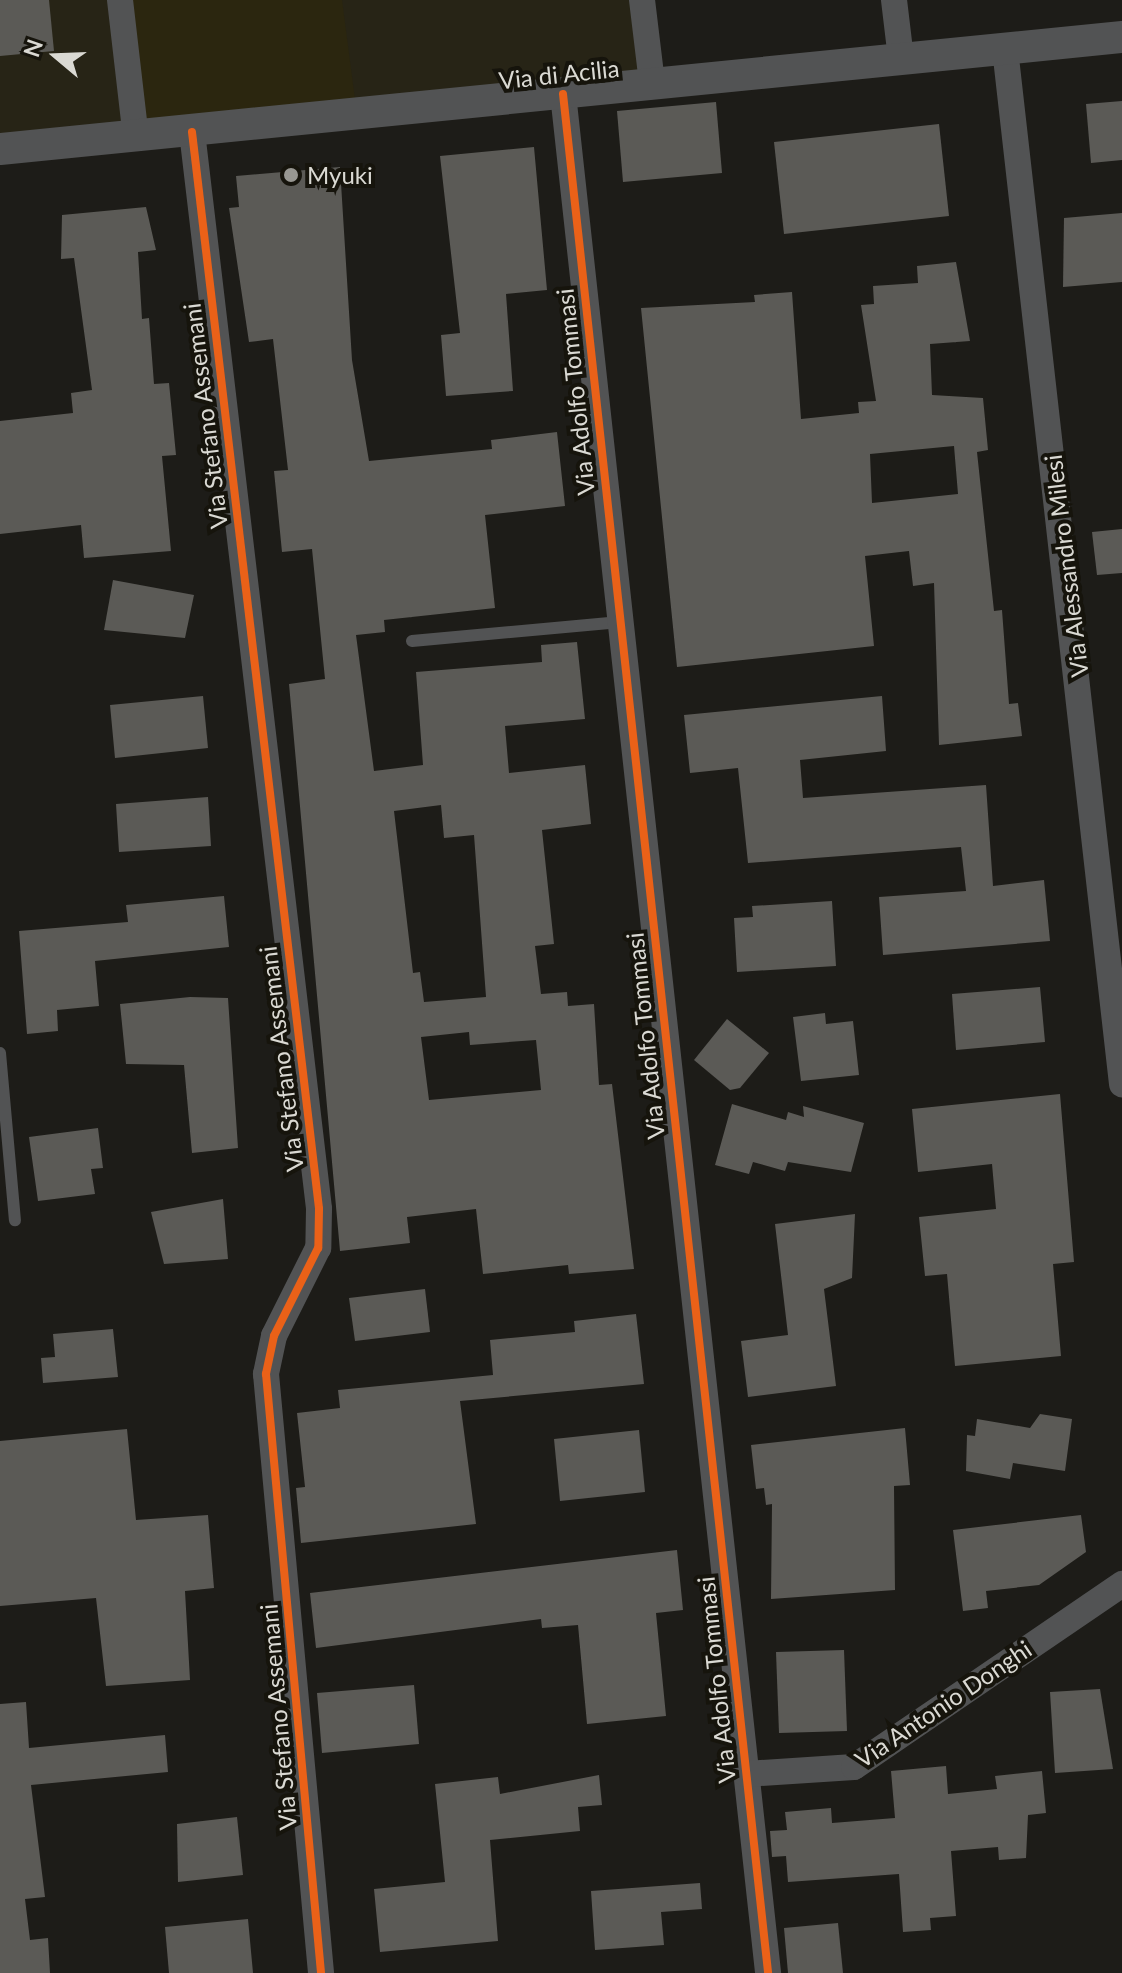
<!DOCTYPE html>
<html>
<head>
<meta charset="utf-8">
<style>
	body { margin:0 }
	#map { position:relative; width:1122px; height:1973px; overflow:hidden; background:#1d1c18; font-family:Lato,sans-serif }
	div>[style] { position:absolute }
	.built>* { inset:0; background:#272416 }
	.green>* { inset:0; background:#2b260f }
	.building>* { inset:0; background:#5b5a56 }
	.service>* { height:12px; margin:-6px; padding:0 6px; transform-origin:6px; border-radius:6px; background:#525354 }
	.minor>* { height:26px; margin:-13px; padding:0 13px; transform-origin:13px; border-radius:13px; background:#525354 }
	.tertiary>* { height:32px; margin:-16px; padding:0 16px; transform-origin:16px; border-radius:16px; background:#525354 }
	.cycleway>* { height:8px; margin:-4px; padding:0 4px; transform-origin:4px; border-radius:4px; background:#ea6118 }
	.dots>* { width:22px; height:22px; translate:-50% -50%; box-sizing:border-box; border:4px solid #16140c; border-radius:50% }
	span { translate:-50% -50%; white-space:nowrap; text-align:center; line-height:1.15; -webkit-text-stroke:8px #16140c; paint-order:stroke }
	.street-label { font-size:24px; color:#dad9d3 }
	.poi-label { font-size:24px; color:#dad9d3 }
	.left { translate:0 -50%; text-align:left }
	.north { position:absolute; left:16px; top:16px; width:80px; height:80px; -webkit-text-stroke:6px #16140c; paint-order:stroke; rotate:289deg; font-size:22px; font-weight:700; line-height:32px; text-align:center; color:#dad9d3 }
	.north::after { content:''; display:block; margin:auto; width:28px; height:36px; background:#dad9d3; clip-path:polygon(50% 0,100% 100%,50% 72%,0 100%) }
</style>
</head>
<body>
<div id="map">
	<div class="built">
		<i style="clip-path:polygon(0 0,642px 0,652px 83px,0 146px)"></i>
	</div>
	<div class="green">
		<i style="clip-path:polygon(120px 0,342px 0,357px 115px,139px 144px)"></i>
	</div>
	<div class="building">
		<i style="clip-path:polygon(0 0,49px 0,54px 51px,0 56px)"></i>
		<i style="clip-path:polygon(1122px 101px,1122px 160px,1091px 163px,1086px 104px)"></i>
		<i style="clip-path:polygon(716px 102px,722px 173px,623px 182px,617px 111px)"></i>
		<i style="clip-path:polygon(939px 124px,949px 216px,784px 234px,774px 142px)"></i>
		<i style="clip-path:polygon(534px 147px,547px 290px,506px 294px,513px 391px,446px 396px,441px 335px,460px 333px,440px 156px)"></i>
		<i style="clip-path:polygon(evenodd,340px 167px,352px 360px,369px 461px,492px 449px,491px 440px,557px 432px,565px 506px,485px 515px,495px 608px,384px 620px,385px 632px,356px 635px,374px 771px,423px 765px,416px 672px,542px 662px,541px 645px,577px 642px,585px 719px,505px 726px,509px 773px,585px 765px,591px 824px,542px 830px,554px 944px,535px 946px,541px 994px,567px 992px,568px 1006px,594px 1004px,599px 1085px,612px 1084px,634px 1269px,569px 1274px,568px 1265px,483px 1274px,476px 1209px,407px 1217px,410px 1243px,340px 1251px,289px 684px,325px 679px,312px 549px,282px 552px,274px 471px,288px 470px,273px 339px,249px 342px,229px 208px,239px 207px,236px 176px,340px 167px,441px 805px,444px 838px,474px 835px,486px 997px,424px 1002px,420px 972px,413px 973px,394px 811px,441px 805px,340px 167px,469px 1032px,470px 1045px,536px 1040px,541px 1090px,429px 1100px,421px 1037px,469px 1032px)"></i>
		<i style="clip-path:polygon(146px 207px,156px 250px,138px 252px,142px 319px,149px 318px,154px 384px,169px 383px,176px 455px,162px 456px,171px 551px,84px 558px,81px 525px,0 534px,0 421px,73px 413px,71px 393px,92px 390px,74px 258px,61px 259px,62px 215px)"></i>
		<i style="clip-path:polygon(1122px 213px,1122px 282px,1063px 287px,1064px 218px)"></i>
		<i style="clip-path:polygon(evenodd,956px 262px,970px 341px,930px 344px,932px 395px,983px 398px,988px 450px,977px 452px,994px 611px,1002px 610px,1009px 704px,1018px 703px,1022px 736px,939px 745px,934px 583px,913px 586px,909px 551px,865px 556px,874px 646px,677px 667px,641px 308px,755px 302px,754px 295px,792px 292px,801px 419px,859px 413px,858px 402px,876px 401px,861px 305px,874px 304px,873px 286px,918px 283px,917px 266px,956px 262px,954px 446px,958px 494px,872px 503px,870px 454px,954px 446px)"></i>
		<i style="clip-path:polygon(1122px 529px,1122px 573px,1097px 575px,1092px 532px)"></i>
		<i style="clip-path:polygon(113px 580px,194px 595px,185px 638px,104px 630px)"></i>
		<i style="clip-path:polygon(203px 696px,208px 748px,115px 758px,110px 705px)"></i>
		<i style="clip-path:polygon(882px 696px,886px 751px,800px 760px,803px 798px,986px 785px,993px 886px,1044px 880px,1050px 941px,883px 955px,879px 897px,966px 891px,961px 847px,748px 863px,738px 768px,690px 773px,684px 715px)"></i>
		<i style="clip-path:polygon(208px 797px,211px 846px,119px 852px,116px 804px)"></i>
		<i style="clip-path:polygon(224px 896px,229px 947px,95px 961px,99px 1006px,57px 1010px,58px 1031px,27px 1034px,19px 931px,128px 922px,126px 905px)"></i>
		<i style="clip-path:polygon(832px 901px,836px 966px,737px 972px,734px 918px,753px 917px,752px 906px)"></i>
		<i style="clip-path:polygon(1040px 987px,1045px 1042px,956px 1050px,952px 994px)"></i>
		<i style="clip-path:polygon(190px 997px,228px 998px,238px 1148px,192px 1153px,184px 1065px,126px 1064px,120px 1004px)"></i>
		<i style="clip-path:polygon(825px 1013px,826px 1024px,853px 1021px,859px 1075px,801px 1081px,793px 1017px)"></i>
		<i style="clip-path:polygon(727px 1019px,769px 1053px,740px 1088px,730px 1090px,694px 1060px)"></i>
		<i style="clip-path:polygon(1060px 1094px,1074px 1262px,1053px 1264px,1061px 1356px,955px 1366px,947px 1274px,925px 1276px,919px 1217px,996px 1209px,992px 1164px,918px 1172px,912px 1109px)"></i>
		<i style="clip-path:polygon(732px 1104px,786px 1120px,788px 1112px,804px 1117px,803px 1106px,864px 1123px,851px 1172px,788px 1162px,785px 1171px,753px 1162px,749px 1174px,715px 1165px)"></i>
		<i style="clip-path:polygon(98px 1128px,103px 1168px,91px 1169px,95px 1194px,38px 1201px,29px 1137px)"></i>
		<i style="clip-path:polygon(223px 1199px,228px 1259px,164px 1264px,151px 1212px)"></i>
		<i style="clip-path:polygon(855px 1214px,852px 1278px,824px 1289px,836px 1386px,748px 1397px,741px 1341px,788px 1335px,775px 1224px)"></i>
		<i style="clip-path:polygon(425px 1289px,430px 1332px,355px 1341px,349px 1298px)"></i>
		<i style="clip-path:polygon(636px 1314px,644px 1384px,460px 1401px,476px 1524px,301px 1543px,296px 1488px,305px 1487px,297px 1413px,340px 1408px,338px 1390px,493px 1375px,490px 1340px,575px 1332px,574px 1321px)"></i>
		<i style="clip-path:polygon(113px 1329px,118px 1377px,43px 1383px,41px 1358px,55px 1357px,53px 1334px)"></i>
		<i style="clip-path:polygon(1040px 1414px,1072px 1419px,1065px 1471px,1013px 1463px,1010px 1479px,966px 1471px,967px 1435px,975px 1436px,977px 1419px,1030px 1428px)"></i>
		<i style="clip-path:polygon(905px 1428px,910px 1485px,894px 1486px,895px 1590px,771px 1599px,772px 1504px,766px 1505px,764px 1488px,756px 1489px,751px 1445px)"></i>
		<i style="clip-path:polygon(127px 1429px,136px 1520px,208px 1515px,214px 1588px,185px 1591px,190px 1680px,106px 1686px,96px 1598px,0 1606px,0 1441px)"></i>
		<i style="clip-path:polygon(639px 1430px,645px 1492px,560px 1501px,554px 1439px)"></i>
		<i style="clip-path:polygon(1081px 1515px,1086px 1552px,1039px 1585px,986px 1591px,988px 1608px,963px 1611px,953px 1530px)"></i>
		<i style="clip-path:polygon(677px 1550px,683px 1610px,656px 1613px,666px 1716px,587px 1724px,578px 1625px,542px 1628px,541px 1619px,316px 1648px,310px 1593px)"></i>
		<i style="clip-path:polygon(844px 1650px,847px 1731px,779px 1733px,776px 1652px)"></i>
		<i style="clip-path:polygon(414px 1685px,419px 1744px,322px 1753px,317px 1693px)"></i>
		<i style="clip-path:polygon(1100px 1689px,1113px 1769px,1055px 1773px,1050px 1692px)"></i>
		<i style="clip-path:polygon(26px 1702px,29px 1748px,165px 1735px,168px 1772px,31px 1785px,45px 1897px,25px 1899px,30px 1940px,48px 1938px,50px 1973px,0 1973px,0 1704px)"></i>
		<i style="clip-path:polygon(946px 1766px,948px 1794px,997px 1789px,995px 1776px,1042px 1771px,1046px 1813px,1028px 1815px,1026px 1858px,999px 1860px,998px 1847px,951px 1851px,956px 1916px,930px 1918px,931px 1930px,903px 1932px,899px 1874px,788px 1882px,786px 1856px,772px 1857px,770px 1831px,787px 1830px,785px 1812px,831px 1808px,832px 1823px,895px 1818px,891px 1771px)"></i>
		<i style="clip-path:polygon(599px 1775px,602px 1805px,578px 1807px,580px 1831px,490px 1840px,498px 1941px,380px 1952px,374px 1889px,445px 1882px,435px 1784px,498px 1777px,500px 1794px)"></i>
		<i style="clip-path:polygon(237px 1817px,243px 1875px,178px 1882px,177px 1824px)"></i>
		<i style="clip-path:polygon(700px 1883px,702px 1909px,661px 1912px,664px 1945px,595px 1950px,591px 1891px)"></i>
		<i style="clip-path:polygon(248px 1919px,253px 1973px,169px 1973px,165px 1927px)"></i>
		<i style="clip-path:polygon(838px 1923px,843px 1973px,788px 1973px,784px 1928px)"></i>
	</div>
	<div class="service">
		<i style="left:412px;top:641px;width:209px;rotate:-5.2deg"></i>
		<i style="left:0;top:1053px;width:168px;rotate:84.9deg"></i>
	</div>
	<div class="minor">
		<i style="left:120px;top:0;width:139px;rotate:83.4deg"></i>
		<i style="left:642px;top:0;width:84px;rotate:83.1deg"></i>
		<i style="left:894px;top:0;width:59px;rotate:83.2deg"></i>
		<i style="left:1005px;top:49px;width:1042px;rotate:83.55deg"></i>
		<i style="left:563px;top:94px;width:1890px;rotate:83.77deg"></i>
		<i style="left:192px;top:132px;width:1084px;rotate:83.27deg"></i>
		<i style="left:319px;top:1209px;width:39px;rotate:91deg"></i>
		<i style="left:318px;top:1248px;width:98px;rotate:116.6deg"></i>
		<i style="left:274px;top:1336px;width:39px;rotate:102deg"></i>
		<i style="left:266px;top:1374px;width:602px;rotate:84.75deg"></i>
		<i style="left:746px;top:1774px;width:108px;rotate:-3.7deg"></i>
		<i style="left:854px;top:1767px;width:325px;rotate:-34.3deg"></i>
	</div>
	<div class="tertiary">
		<i style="left:0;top:149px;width:1128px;rotate:-5.7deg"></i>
	</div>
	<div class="cycleway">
		<i style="left:563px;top:94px;width:1890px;rotate:83.77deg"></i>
		<i style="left:192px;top:132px;width:1084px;rotate:83.27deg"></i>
		<i style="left:319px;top:1209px;width:39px;rotate:91deg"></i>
		<i style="left:318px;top:1248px;width:98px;rotate:116.6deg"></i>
		<i style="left:274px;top:1336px;width:39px;rotate:102deg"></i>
		<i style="left:266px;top:1374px;width:602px;rotate:84.75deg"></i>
	</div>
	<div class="dots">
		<i style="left:291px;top:175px;background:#989792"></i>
	</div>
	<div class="street-label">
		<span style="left:559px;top:74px;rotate:-6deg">Via di Acilia</span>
		<span style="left:575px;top:392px;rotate:-96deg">Via Adolfo Tommasi</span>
		<span style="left:205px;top:416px;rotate:-97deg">Via Stefano Assemani</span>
		<span style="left:1066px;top:566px;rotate:-97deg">Via Alessandro Milesi</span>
		<span style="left:645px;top:1036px;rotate:-96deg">Via Adolfo Tommasi</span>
		<span style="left:281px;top:1059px;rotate:-97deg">Via Stefano Assemani</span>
		<span style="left:716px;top:1680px;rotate:-96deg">Via Adolfo Tommasi</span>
		<span style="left:943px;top:1704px;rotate:-34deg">Via Antonio Donghi</span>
		<span style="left:278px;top:1717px;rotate:-95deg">Via Stefano Assemani</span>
	</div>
	<div class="poi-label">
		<span class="left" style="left:307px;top:175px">Myuki</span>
	</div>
	<div class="north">N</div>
</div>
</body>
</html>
